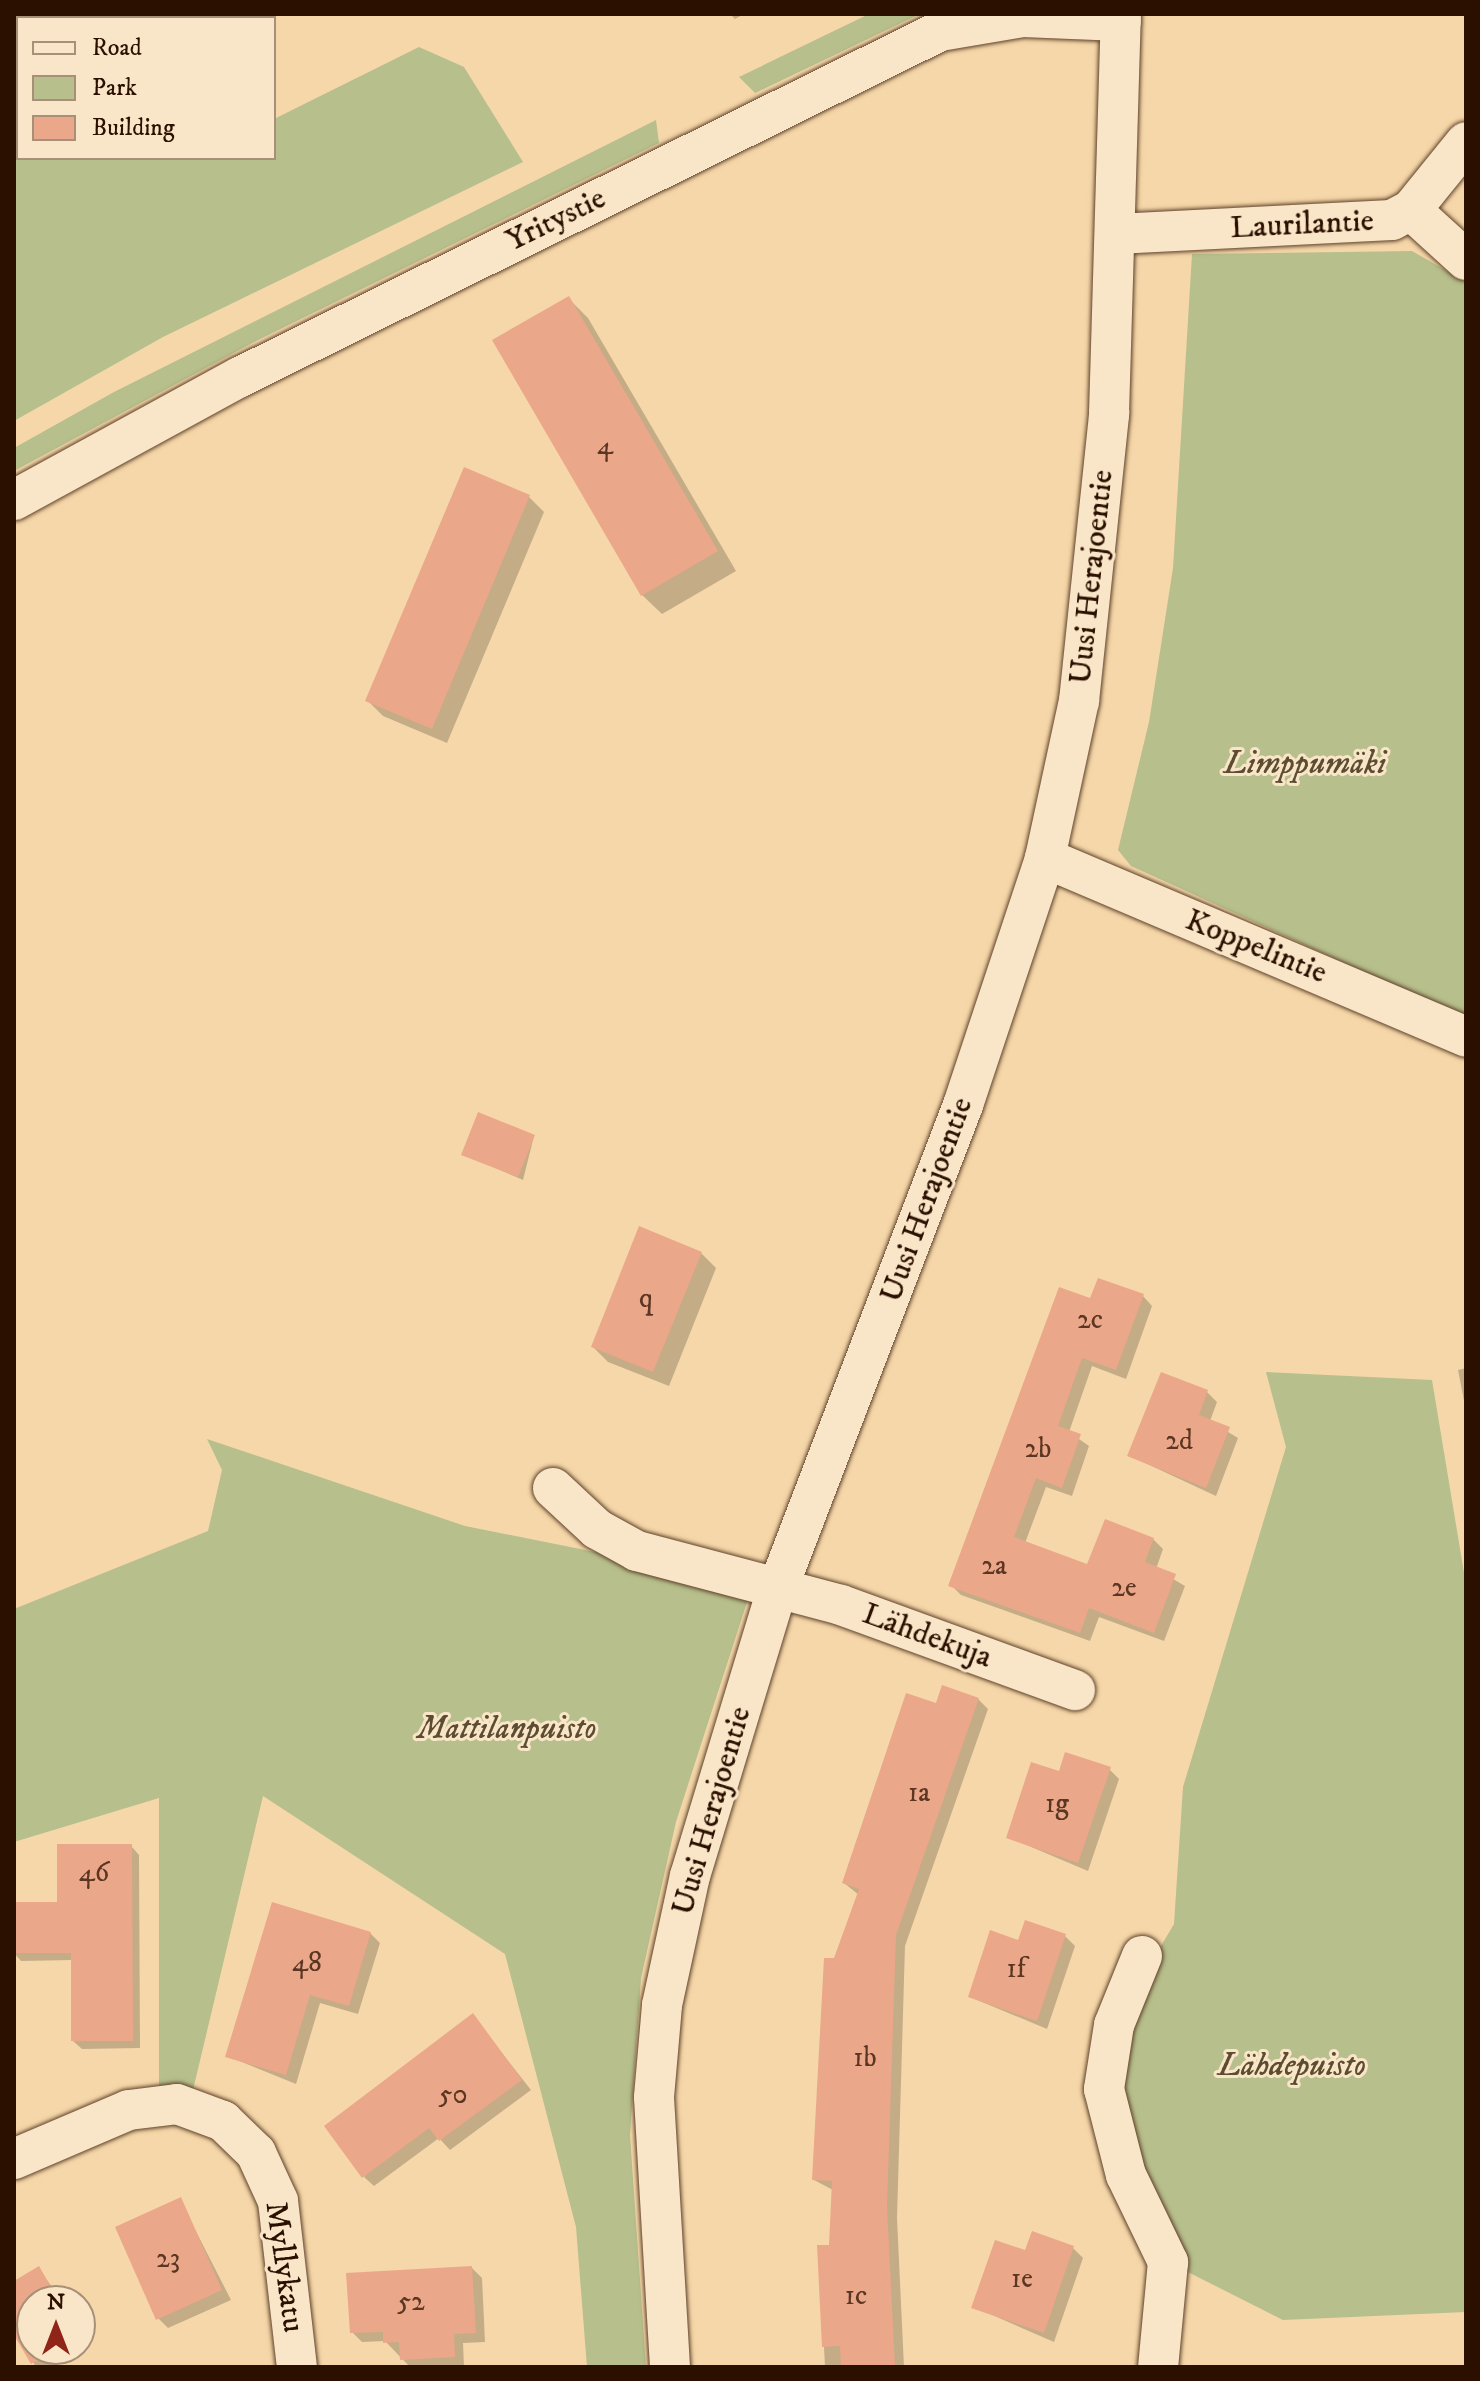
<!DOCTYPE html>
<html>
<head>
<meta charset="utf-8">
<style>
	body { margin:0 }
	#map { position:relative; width:1480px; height:2381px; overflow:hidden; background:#f6d7a9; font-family:"IM FELL DW Pica",serif }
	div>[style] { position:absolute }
	.green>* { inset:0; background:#b7bf8c }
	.shadow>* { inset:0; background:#0003 }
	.building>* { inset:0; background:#eba789 }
	.roads { filter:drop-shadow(0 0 2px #5e422a) drop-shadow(0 0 2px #5e422a) }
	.street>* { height:40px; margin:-20px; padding:0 20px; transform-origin:20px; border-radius:20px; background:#f9e5c7 }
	span { translate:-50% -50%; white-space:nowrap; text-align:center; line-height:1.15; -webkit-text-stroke:6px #f9e5c7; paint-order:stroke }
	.number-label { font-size:28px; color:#5b3622 }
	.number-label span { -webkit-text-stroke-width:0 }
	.street-label { font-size:32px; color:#2b1000 }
	.park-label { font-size:32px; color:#5c4d31; font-style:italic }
	.frame { position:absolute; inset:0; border:16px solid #2b1000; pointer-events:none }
	.legend { position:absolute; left:16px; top:16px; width:260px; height:144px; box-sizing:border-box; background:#f9e5c7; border:2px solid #a79077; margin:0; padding:10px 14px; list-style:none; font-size:24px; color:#2b1000 }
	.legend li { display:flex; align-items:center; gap:16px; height:40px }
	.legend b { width:40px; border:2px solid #a79077 }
	.north { position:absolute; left:16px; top:2285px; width:80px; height:80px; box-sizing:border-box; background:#f9e5c7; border:2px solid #a79077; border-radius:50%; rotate:0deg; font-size:22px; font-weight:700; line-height:32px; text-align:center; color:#2b1000 }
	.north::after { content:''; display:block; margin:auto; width:28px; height:36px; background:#8f2418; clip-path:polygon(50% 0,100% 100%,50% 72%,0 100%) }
</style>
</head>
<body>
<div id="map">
	<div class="green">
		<i style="clip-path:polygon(14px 14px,105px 18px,18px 18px,18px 158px,274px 158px,274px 119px,419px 47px,464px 67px,523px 162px,163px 337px,14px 421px)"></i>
		<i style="clip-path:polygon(869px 14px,920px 14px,755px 93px,739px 77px)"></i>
		<i style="clip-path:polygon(656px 120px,659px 143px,258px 340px,14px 471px,14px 448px,114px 392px)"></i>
		<i style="clip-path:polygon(1412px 251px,1466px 282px,1466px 1018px,1131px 866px,1118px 850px,1149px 722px,1173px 568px,1192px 254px)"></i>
		<i style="clip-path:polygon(1266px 1372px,1432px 1380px,1466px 1585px,1466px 2312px,1283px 2320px,1168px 2262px,1126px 2175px,1114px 2025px,1174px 1924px,1183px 1787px,1286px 1447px)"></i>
		<i style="clip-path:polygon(207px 1439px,465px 1526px,635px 1560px,748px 1599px,676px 1822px,641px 1978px,630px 2135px,646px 2367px,587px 2367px,576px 2227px,505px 1954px,263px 1796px,193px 2090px,159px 2087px,159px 1798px,14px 1842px,14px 1609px,208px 1531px,222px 1470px)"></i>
	</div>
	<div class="shadow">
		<i style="clip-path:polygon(730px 14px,744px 14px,735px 19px)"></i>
		<i style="clip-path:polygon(568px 298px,588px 318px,736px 571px,662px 614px,642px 595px)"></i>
		<i style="clip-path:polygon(465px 470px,529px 497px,544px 512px,447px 743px,383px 716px,368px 701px)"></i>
		<i style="clip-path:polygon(534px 1136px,523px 1180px,463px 1154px)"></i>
		<i style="clip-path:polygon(701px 1253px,716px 1268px,669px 1386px,608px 1362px,593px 1347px)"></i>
		<i style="clip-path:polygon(1143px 1296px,1152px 1306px,1126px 1379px,1092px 1366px,1069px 1432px,1089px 1446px,1072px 1496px,1046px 1487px,1025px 1543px,1088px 1567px,1153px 1539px,1163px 1549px,1156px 1569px,1185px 1586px,1164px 1641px,1099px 1617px,1090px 1641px,961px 1595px,951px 1585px,1092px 1301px)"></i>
		<i style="clip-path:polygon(1466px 1368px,1466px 1411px,1458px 1370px)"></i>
		<i style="clip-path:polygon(1207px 1392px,1217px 1402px,1210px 1421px,1238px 1438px,1216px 1496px,1130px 1456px)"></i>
		<i style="clip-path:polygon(978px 1699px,988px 1709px,905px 1946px,897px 2218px,904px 2367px,825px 2367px,819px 2247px,831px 2247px,833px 2190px,814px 2180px,836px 1960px,859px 1895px,844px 1883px,937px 1706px)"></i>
		<i style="clip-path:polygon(1109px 1769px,1119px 1779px,1088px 1871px,1008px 1837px,1060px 1774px)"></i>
		<i style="clip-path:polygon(131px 1846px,139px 1855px,140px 2048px,82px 2049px,73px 2041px,73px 1960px,21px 1961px,14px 1953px,14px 1904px,59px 1904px)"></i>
		<i style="clip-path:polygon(370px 1933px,380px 1943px,358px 2014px,320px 2003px,296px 2084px,227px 2056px)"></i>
		<i style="clip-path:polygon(1065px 1936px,1075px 1946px,1047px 2029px,970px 1997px,1019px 1943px)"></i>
		<i style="clip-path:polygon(473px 2016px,531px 2090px,450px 2150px,439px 2138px,374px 2186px,364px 2177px)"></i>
		<i style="clip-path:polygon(180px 2200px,231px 2300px,168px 2328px,158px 2318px)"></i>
		<i style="clip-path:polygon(1073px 2248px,1083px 2258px,1054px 2342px,974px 2307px,1026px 2253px)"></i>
		<i style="clip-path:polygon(472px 2268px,482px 2278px,485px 2342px,463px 2343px,464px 2367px,410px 2367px,385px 2341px,362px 2342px,352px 2332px)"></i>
		<i style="clip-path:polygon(39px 2269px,62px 2301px,32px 2301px,32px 2349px,80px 2349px,80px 2333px,88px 2347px,53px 2367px,36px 2367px,14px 2331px,14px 2283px)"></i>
	</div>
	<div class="building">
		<i style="clip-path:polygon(569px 296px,718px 551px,641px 596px,492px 340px)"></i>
		<i style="clip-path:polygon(464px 467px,530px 495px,432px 729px,365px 701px)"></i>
		<i style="clip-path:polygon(478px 1112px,535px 1135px,518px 1177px,461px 1155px)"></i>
		<i style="clip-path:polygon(639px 1226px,702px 1252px,653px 1372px,591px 1347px)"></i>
		<i style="clip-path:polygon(1098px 1278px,1144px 1294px,1116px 1370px,1082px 1358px,1058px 1426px,1081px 1434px,1062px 1488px,1036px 1478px,1014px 1537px,1087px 1564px,1105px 1519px,1154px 1538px,1145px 1562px,1176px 1574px,1154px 1633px,1089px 1608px,1080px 1633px,948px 1586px,1059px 1287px,1090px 1298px)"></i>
		<i style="clip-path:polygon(1161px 1372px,1208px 1390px,1199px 1415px,1230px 1427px,1206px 1488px,1127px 1456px)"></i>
		<i style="clip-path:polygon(942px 1685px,979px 1698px,896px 1935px,887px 2207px,895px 2367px,841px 2367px,840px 2346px,822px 2347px,817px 2245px,829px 2245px,832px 2181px,812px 2180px,824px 1958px,834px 1958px,859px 1889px,842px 1883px,906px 1693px,936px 1703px)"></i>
		<i style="clip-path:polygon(1065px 1752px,1111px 1767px,1078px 1863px,1006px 1838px,1031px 1762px,1059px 1771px)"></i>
		<i style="clip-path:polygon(57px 1844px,132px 1844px,133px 2041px,71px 2041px,71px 1953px,14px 1953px,14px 1902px,57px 1902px)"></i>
		<i style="clip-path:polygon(272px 1902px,371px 1932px,349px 2006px,310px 1995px,286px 2075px,225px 2057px)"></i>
		<i style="clip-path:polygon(1025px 1920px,1066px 1934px,1037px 2021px,968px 1997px,990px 1930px,1018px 1940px)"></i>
		<i style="clip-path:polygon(473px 2013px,522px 2080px,439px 2141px,429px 2128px,362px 2178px,324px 2126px)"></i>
		<i style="clip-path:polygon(181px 2197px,222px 2290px,156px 2320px,115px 2227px)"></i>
		<i style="clip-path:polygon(1032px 2231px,1074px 2246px,1044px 2333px,971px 2308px,995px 2240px,1025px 2250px)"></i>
		<i style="clip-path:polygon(39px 2266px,59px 2301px,32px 2301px,32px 2349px,58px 2349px,31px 2364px,14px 2335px,14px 2281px)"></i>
		<i style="clip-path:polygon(472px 2266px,476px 2333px,454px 2334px,455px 2357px,400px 2360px,399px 2342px,383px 2343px,383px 2332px,350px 2333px,346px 2273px)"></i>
	</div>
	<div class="roads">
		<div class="street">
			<i style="left:1411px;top:210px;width:74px;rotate:42.3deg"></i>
			<i style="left:1116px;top:234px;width:276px;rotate:-2.9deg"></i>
			<i style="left:1392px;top:220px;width:21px;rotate:-28deg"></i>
			<i style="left:1411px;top:210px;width:87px;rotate:-51deg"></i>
			<i style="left:14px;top:500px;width:257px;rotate:-28.6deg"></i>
			<i style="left:240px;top:377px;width:781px;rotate:-26.3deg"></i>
			<i style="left:940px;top:31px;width:84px;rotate:-9.6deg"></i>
			<i style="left:1023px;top:17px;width:98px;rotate:2.3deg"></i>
			<i style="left:1045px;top:858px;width:457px;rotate:23deg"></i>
			<i style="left:553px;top:1488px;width:60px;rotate:43deg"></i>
			<i style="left:597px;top:1529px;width:46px;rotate:28.8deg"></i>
			<i style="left:637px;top:1551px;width:211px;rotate:14.8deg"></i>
			<i style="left:841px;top:1605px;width:249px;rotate:20deg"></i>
			<i style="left:1142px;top:1956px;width:74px;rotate:112.1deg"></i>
			<i style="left:1114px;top:2025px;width:65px;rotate:98.9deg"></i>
			<i style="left:1104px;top:2089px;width:89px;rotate:75.7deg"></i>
			<i style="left:1126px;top:2175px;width:97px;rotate:64.2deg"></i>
			<i style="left:1168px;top:2262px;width:105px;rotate:95.4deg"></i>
			<i style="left:14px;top:2159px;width:125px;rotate:-23.1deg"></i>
			<i style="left:129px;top:2110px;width:48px;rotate:-7.1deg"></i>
			<i style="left:177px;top:2104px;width:49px;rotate:20.3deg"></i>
			<i style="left:223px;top:2121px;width:46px;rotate:44.1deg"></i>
			<i style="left:256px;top:2153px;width:53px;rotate:65.4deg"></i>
			<i style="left:278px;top:2201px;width:167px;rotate:83.5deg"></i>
			<i style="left:670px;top:2367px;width:270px;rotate:-93.4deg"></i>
			<i style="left:654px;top:2097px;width:92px;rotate:-85deg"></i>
			<i style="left:662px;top:2005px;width:132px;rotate:-77.8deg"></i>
			<i style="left:690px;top:1876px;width:296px;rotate:-73.1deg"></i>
			<i style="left:776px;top:1593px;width:523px;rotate:-69.03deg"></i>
			<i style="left:963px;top:1105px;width:260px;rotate:-71.6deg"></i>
			<i style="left:1045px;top:858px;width:161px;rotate:-77.8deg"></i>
			<i style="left:1079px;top:701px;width:289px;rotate:-84deg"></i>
			<i style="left:1109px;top:414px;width:400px;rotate:-88.3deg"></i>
		</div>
	</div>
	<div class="number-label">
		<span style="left:605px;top:446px">4</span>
		<span style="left:646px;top:1299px">q</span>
		<span style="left:1090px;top:1320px">2c</span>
		<span style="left:1179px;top:1441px">2d</span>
		<span style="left:1038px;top:1449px">2b</span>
		<span style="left:994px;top:1566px">2a</span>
		<span style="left:1124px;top:1588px">2e</span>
		<span style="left:919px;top:1793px">1a</span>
		<span style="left:1057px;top:1804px">1g</span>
		<span style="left:94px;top:1873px">46</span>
		<span style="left:307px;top:1963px">48</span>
		<span style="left:1016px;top:1969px">1f</span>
		<span style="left:865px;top:2058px">1b</span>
		<span style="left:453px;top:2095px">50</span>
		<span style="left:168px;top:2259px">23</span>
		<span style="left:1022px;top:2279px">1e</span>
		<span style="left:856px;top:2296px">1c</span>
		<span style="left:411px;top:2302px">52</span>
	</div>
	<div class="street-label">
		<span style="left:556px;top:220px;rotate:-26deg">Yritystie</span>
		<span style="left:1302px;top:225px;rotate:-3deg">Laurilantie</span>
		<span style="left:1092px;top:577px;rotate:-84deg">Uusi Herajoentie</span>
		<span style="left:1256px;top:947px;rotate:22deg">Koppelintie</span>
		<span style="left:927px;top:1200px;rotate:-70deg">Uusi Herajoentie</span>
		<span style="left:927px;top:1636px;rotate:20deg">Lähdekuja</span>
		<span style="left:712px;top:1811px;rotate:-74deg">Uusi Herajoentie</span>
		<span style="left:284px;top:2267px;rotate:82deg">Myllykatu</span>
	</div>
	<div class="park-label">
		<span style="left:1305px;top:764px">Limppumäki</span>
		<span style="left:507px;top:1729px">Mattilanpuisto</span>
		<span style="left:1292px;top:2066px">Lähdepuisto</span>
	</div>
	<div class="frame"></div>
	<ul class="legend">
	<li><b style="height:10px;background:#f9e5c7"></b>Road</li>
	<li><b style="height:22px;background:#b7bf8c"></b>Park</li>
	<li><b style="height:22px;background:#eba789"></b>Building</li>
	</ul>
	<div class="north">N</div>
</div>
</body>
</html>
